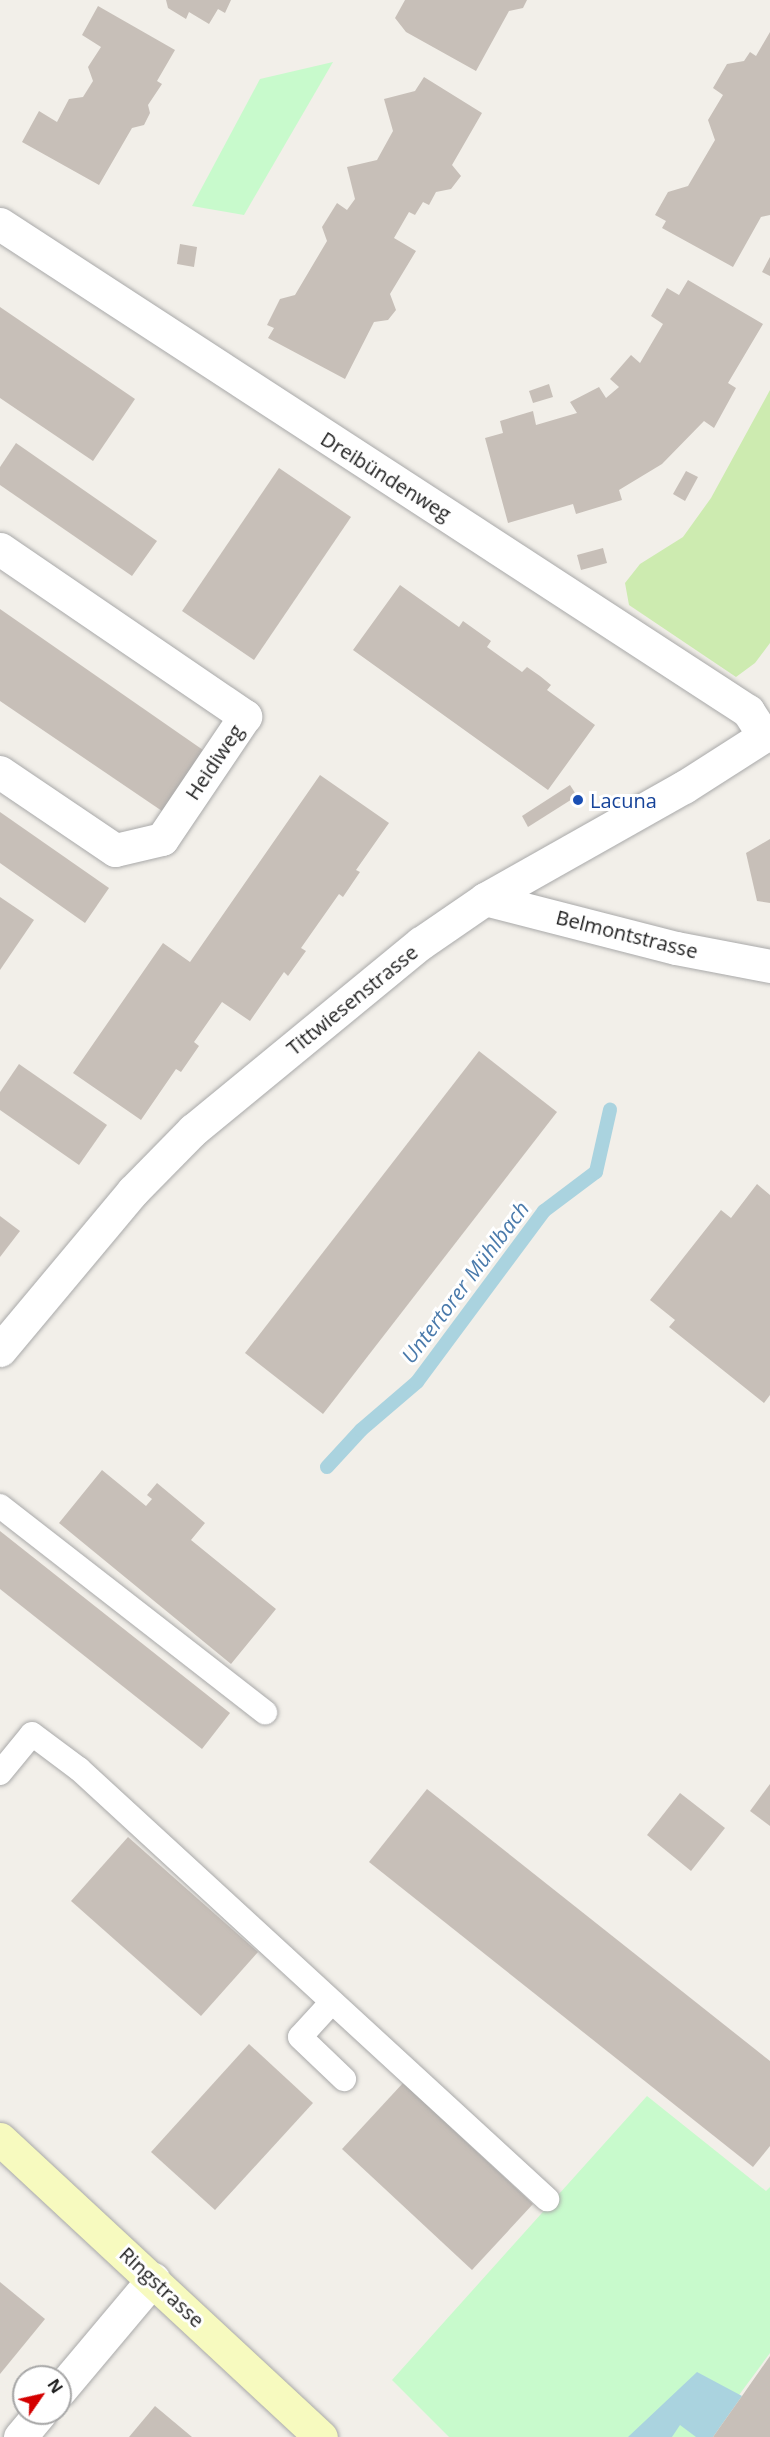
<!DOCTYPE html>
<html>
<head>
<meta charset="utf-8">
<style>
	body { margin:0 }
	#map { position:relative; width:770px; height:2437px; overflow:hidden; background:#f2efe9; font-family:"Open Sans",sans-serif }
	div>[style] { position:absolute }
	.grass>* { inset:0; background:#cdebb0 }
	.park>* { inset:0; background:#c8facc }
	.water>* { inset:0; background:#aad3df }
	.stream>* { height:14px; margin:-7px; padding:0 7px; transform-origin:7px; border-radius:7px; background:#aad3df }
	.building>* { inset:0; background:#c7bfb8 }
	.roads { filter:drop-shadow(0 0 2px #a9a9a9) drop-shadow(0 0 2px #a9a9a9) }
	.service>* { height:24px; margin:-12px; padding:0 12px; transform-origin:12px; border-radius:12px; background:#fff }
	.minor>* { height:33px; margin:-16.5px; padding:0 16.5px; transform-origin:16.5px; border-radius:16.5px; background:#fff }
	.secondary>* { height:33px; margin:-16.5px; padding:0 16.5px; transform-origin:16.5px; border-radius:16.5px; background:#f7fabf }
	.dots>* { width:16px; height:16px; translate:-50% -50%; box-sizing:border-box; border:3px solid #fff; border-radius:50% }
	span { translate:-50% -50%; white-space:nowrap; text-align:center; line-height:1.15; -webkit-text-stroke:6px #fff; paint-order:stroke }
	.street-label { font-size:20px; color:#222 }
	.transit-label { font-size:20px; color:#164399 }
	.left { translate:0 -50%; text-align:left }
	.water-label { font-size:21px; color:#4a7aab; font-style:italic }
	.north { position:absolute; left:12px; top:2365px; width:60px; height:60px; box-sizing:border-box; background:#fff; border:2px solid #a7a7a7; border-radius:50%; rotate:56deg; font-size:16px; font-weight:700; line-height:24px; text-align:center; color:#222 }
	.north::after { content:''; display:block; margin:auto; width:21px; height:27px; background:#d40000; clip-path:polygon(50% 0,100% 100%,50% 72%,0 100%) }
</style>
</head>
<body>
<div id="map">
	<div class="grass">
		<i style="clip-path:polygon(770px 390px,770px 643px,755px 663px,736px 677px,629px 605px,625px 583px,640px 564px,683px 537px,711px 498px)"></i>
	</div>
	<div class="park">
		<i style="clip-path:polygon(333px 62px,244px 215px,192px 206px,260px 79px)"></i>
		<i style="clip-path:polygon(647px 2096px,766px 2191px,770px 2187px,770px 2353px,708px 2437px,449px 2437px,392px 2380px)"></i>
	</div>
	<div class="water">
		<i style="clip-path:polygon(697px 2372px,742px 2396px,713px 2437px,696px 2437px,680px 2425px,672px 2437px,628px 2437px)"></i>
	</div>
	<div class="stream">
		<i style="left:327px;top:1467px;width:50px;rotate:-47.4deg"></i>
		<i style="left:361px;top:1430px;width:74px;rotate:-40.6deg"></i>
		<i style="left:417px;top:1382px;width:213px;rotate:-53.4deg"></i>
		<i style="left:544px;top:1211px;width:65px;rotate:-36.9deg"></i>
		<i style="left:596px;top:1172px;width:64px;rotate:-77.3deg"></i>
	</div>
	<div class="building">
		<i style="clip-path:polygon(166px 0,231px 0,225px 13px,218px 9px,209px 24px,189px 12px,186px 19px,168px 8px)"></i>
		<i style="clip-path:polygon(405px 0,527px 0,523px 8px,509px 11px,476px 71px,406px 32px,395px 18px)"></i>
		<i style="clip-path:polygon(98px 6px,175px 50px,157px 81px,162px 84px,148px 105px,150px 113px,144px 125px,132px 128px,99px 185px,22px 142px,39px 111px,57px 122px,69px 99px,83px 97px,93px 81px,88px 67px,101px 47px,82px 35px)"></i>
		<i style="clip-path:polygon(770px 32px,770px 215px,761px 217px,733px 267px,662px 228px,666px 221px,655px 215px,668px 192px,688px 186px,715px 140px,708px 120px,723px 95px,713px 88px,727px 64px,744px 61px,750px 52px,756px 56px)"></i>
		<i style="clip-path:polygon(424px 77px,482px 113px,452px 165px,461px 176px,451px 189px,436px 192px,429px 205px,423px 202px,415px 215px,409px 212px,394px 238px,416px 251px,390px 294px,396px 310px,388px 320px,374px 322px,345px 379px,268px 338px,274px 328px,267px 325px,280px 299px,295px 295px,327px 241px,322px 227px,337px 203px,347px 210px,355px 199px,347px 167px,377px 160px,393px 131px,384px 99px,415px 91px)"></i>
		<i style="clip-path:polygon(180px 244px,197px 247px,194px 267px,177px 264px)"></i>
		<i style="clip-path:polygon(770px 257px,770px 276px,762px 272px)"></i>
		<i style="clip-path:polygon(688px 280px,763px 324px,728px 383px,736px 388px,714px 428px,704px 421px,662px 464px,619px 490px,622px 500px,576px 514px,573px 504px,508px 523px,485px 438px,503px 433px,500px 421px,533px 411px,536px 425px,577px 413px,570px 402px,599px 387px,606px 398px,619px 387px,610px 379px,631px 355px,640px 363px,663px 324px,651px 316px,667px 288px,679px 295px)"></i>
		<i style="clip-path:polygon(0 307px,135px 399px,93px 461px,0 398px)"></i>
		<i style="clip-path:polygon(549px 384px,553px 397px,533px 403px,529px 391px)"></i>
		<i style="clip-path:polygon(16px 443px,157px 541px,132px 576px,0 485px,0 467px)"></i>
		<i style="clip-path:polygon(279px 468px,351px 517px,254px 660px,182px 611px)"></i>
		<i style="clip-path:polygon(686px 471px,698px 477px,685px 501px,673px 494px)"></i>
		<i style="clip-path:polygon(603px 548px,607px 563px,581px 570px,577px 555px)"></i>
		<i style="clip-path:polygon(400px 585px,459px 627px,463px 621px,491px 641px,487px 647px,522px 672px,527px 667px,540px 676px,551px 685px,547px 690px,595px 725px,548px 790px,353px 650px)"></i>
		<i style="clip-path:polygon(0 609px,203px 750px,162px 811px,0 701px)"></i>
		<i style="clip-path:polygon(320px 775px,389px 823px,356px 870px,360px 872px,343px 897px,339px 894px,301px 948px,306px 951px,288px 976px,284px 972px,250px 1021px,222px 1002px,194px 1042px,199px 1046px,181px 1072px,176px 1069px,141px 1120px,73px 1073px,163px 943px,190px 962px)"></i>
		<i style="clip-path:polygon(570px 785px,577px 796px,528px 827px,522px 816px)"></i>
		<i style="clip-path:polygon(0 812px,109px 888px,85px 923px,0 863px)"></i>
		<i style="clip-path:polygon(770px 839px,770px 903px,757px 901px,746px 853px)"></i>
		<i style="clip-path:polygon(0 897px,34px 920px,0 970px)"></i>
		<i style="clip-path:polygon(479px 1051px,557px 1112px,323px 1414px,245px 1353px)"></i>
		<i style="clip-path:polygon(19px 1064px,107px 1125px,79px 1165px,0 1110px,0 1092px)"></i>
		<i style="clip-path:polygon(757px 1184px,770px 1195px,770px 1395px,764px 1403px,669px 1327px,675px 1320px,650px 1300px,721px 1210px,731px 1218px)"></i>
		<i style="clip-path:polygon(0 1216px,20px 1231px,0 1257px)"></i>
		<i style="clip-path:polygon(102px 1470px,146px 1506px,152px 1499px,147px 1495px,157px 1483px,205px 1523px,191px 1540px,276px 1609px,231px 1664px,59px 1523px)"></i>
		<i style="clip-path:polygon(0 1531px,230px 1713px,202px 1749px,0 1589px)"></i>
		<i style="clip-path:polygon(770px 1784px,770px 1826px,750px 1811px)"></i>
		<i style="clip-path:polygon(427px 1789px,770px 2061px,770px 2146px,753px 2167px,369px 1862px)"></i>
		<i style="clip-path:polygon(680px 1793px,725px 1828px,691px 1871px,647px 1835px)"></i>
		<i style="clip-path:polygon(128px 1837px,258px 1952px,201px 2016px,71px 1901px)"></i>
		<i style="clip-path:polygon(249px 2044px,313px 2103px,215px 2210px,151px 2152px)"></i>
		<i style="clip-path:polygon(403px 2083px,533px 2204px,472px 2270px,342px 2149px)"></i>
		<i style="clip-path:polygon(0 2282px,45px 2319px,0 2374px)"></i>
		<i style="clip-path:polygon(770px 2356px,770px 2437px,713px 2437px,742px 2396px)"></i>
		<i style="clip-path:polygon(155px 2406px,192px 2437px,129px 2437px)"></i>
	</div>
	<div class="roads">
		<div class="service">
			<i style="left:0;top:1506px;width:336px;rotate:37.9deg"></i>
			<i style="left:0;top:1773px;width:50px;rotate:-50.6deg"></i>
			<i style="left:32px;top:1734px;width:59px;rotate:36.7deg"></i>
			<i style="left:79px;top:1769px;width:636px;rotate:42.58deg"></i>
			<i style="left:332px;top:2002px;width:47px;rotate:132.4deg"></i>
			<i style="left:300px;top:2037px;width:61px;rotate:43.7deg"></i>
		</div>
		<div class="minor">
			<i style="left:0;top:224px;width:893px;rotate:33.07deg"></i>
			<i style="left:748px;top:711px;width:30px;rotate:57deg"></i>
			<i style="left:0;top:549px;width:297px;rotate:34.3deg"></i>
			<i style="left:245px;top:716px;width:148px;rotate:124deg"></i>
			<i style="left:162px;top:839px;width:48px;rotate:166.8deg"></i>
			<i style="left:115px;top:850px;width:139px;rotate:-145.9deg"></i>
			<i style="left:485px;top:899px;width:197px;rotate:14.4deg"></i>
			<i style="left:676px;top:948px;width:96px;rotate:10.8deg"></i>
			<i style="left:0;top:1350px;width:207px;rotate:-50.1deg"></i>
			<i style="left:133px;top:1191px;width:86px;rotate:-45.5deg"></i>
			<i style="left:193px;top:1130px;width:295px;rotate:-39.4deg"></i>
			<i style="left:421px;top:943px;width:78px;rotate:-34.5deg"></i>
			<i style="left:485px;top:899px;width:228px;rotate:-29.4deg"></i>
			<i style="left:684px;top:787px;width:102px;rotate:-32.6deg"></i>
			<i style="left:60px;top:2390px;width:145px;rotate:-50deg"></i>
			<i style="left:20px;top:2437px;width:31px;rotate:-50deg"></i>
		</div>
		<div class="secondary">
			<i style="left:0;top:2139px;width:438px;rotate:42.9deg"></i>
		</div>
	</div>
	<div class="dots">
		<i style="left:578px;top:800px;background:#1a4fb4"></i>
	</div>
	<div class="street-label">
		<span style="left:386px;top:476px;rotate:32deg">Dreibündenweg</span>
		<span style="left:214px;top:762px;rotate:-56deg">Heidiweg</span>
		<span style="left:627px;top:934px;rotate:14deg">Belmontstrasse</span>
		<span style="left:352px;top:1000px;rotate:-39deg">Tittwiesenstrasse</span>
		<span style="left:162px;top:2287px;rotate:43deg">Ringstrasse</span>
	</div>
	<div class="transit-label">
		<span class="left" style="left:590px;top:800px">Lacuna</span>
	</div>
	<div class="water-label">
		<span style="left:465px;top:1282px;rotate:-53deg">Untertorer Mühlbach</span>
	</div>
	<div class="north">N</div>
</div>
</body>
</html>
